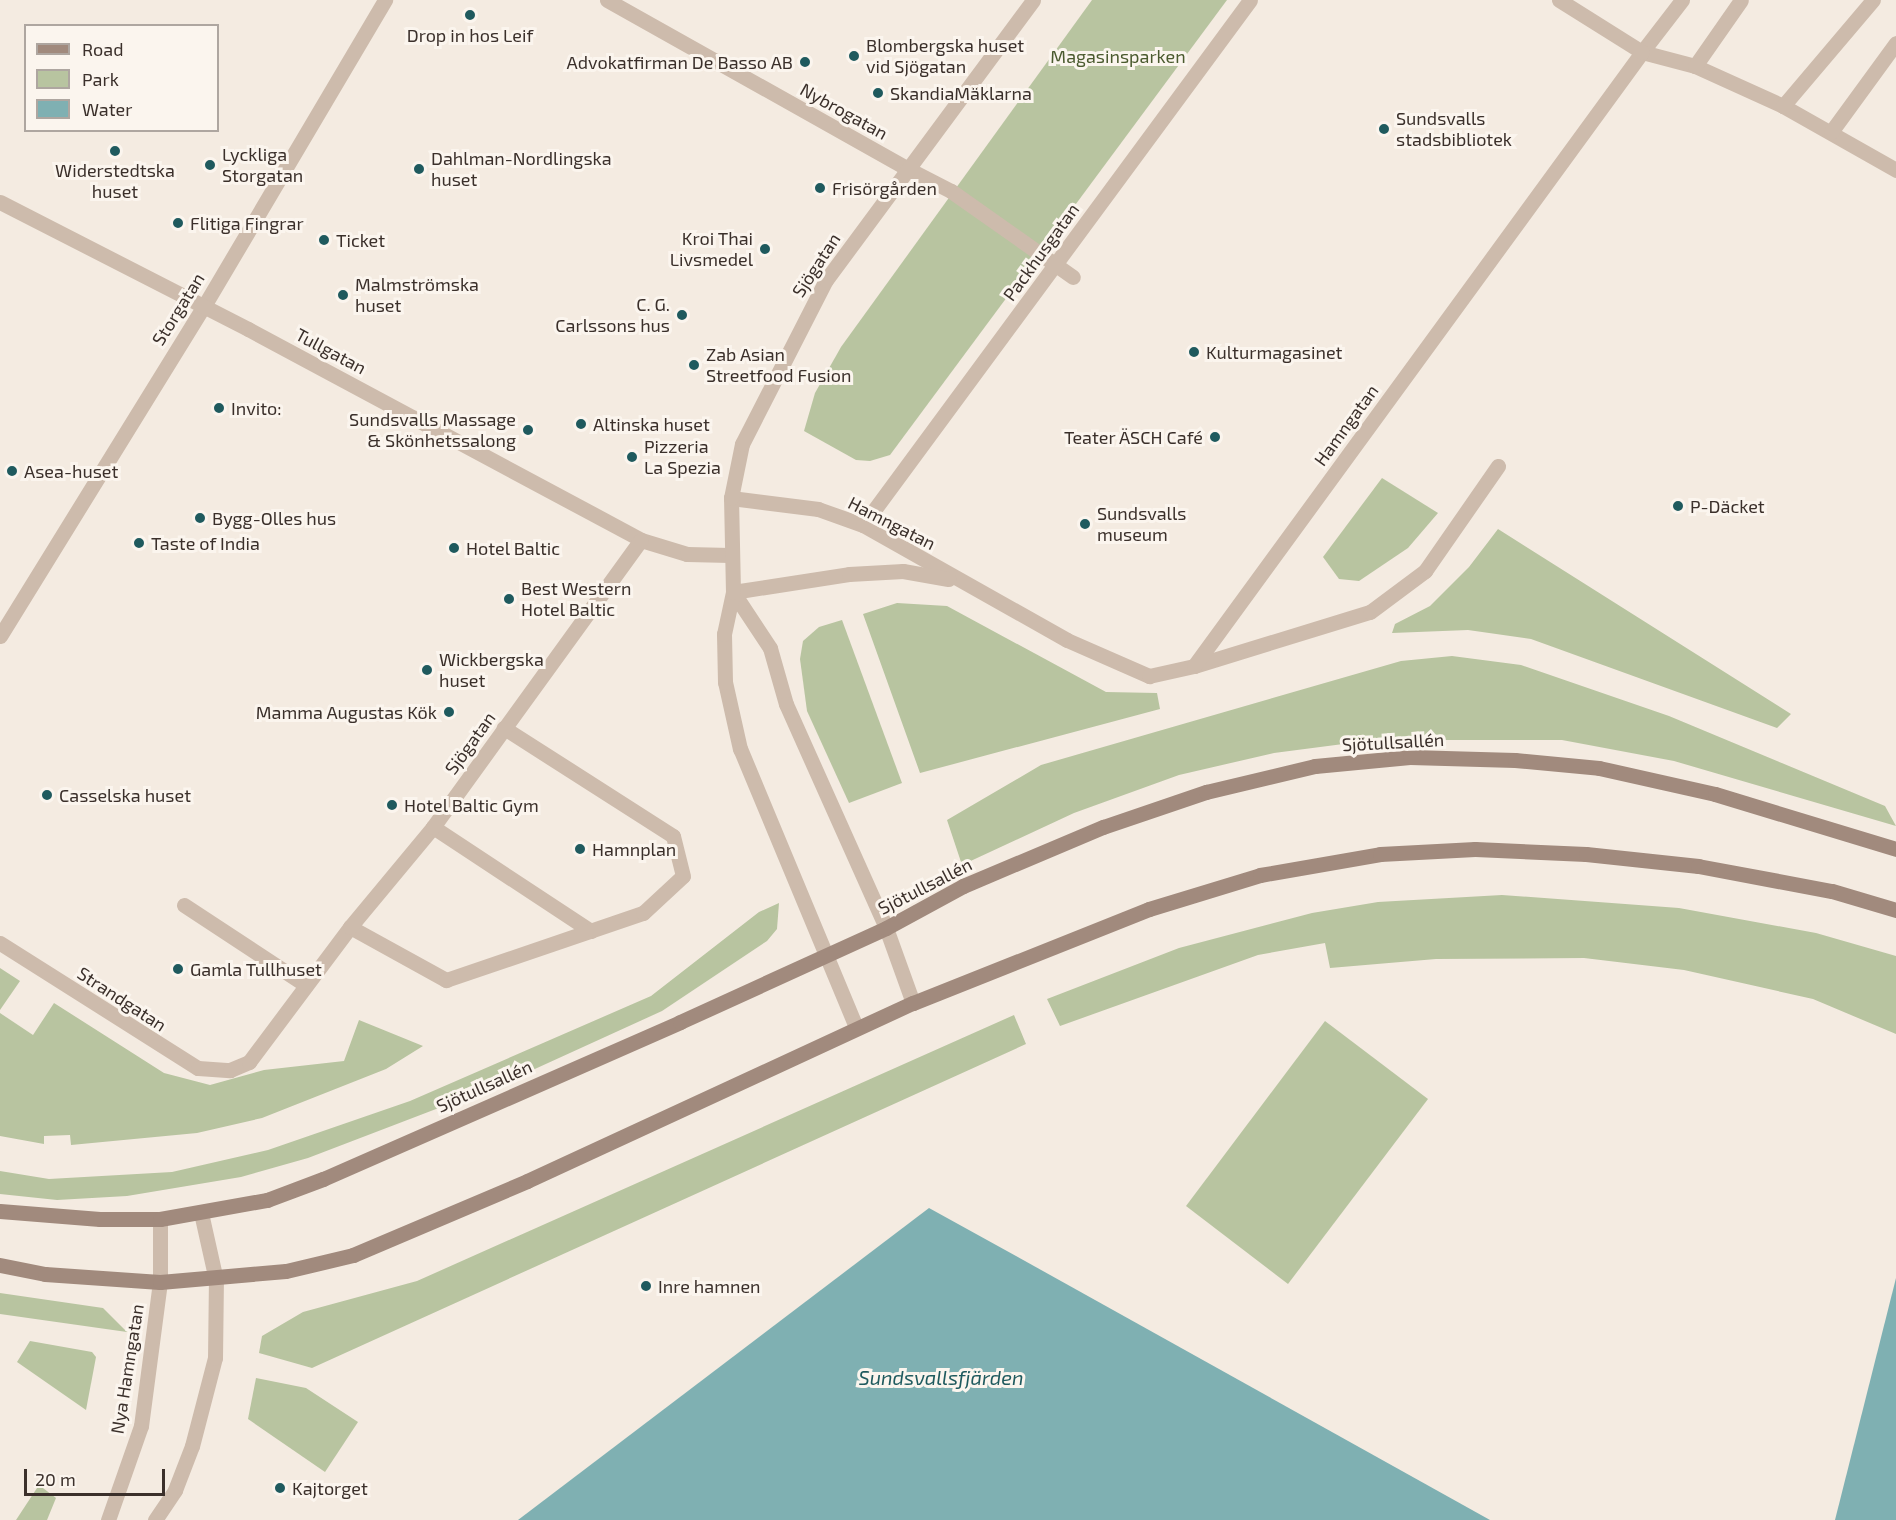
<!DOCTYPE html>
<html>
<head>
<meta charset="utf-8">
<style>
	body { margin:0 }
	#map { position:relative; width:1896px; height:1520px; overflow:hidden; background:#f4ebe1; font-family:"Exo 2",sans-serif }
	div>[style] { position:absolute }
	.green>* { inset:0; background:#b8c4a0 }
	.water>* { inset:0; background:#7fb0b2 }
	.service>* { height:15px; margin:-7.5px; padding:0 7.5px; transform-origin:7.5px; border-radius:7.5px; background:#cdbbac }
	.pedestrian>* { height:15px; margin:-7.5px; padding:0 7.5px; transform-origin:7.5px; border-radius:7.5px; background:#cdbbac }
	.minor>* { height:15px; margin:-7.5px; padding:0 7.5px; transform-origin:7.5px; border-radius:7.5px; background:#cdbbac }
	.secondary>* { height:15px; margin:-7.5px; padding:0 7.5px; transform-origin:7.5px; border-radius:7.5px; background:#a18a7d }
	.dots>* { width:16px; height:16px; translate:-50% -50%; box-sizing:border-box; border:3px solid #fbf5ee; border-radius:50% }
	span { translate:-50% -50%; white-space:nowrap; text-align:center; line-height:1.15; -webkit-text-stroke:6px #fbf5ee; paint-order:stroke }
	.poi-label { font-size:18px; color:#3b302b }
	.left { translate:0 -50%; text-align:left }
	.right { translate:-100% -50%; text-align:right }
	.park-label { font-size:18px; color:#4a5a2e }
	.street-label { font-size:18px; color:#3b302b }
	.water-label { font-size:20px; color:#1f5a5e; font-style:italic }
	.legend { position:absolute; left:24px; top:24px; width:195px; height:108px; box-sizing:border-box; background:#fbf5ee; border:2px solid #aea6a0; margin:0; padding:8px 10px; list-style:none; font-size:18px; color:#3b302b }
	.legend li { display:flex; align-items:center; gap:12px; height:30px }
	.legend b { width:30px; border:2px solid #aea6a0 }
	.scale { position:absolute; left:24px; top:1469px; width:141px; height:27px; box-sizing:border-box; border:3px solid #3b302b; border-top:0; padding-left:8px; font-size:18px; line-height:21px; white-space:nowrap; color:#3b302b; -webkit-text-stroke:4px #fbf5ee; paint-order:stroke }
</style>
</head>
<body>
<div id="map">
	<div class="green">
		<i style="clip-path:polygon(1092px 0,1227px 0,890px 455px,870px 461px,856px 460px,804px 431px,815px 393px,841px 347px)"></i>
		<i style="clip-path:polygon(1382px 478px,1438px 513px,1408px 548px,1359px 581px,1339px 579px,1323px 557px)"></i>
		<i style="clip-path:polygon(1498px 529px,1791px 714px,1777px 728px,1531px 639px,1468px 630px,1392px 633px,1395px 624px,1430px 606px,1469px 567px)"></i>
		<i style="clip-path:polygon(897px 603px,947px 606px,1106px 692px,1157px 693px,1160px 709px,920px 773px,863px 614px)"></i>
		<i style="clip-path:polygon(842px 620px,902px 783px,849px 803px,807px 711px,800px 659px,803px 641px,819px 627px)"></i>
		<i style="clip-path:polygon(1452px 656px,1521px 665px,1669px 716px,1885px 806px,1896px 826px,1674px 761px,1562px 740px,1374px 740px,1274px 753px,1179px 775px,1074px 813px,962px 865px,947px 820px,1041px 765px,1401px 661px)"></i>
		<i style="clip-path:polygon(1502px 895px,1679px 908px,1816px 933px,1896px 956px,1896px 1034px,1813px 999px,1684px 970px,1584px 958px,1436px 959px,1330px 968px,1325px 943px,1258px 955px,1060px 1026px,1047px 999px,1179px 948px,1312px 913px,1378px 902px)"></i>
		<i style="clip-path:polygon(779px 903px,777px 929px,767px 941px,662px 1011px,504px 1083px,308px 1158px,241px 1177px,127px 1196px,57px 1200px,0 1194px,0 1171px,49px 1179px,172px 1172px,268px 1150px,410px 1101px,651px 996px,759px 912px)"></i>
		<i style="clip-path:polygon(0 968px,20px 981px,0 1010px)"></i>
		<i style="clip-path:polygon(54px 1003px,164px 1073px,210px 1085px,264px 1070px,344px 1061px,359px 1020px,423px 1046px,386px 1069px,262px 1118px,197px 1133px,71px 1145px,70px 1135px,44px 1136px,44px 1144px,0 1136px,0 1013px,33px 1035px)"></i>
		<i style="clip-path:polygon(1014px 1015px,1026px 1044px,312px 1368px,259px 1353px,262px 1336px,303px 1312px,417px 1281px)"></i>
		<i style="clip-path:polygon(1325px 1021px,1428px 1099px,1288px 1284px,1186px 1206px)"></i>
		<i style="clip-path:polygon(0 1293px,103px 1308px,127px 1332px,0 1314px)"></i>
		<i style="clip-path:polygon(30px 1341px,92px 1352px,96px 1357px,86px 1410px,17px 1362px)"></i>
		<i style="clip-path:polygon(256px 1378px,306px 1388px,358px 1422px,325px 1472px,248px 1419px)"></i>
		<i style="clip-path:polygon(39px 1485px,56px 1498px,47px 1520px,16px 1520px)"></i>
	</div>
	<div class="water">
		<i style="clip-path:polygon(929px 1208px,1016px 1256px,1490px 1520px,518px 1520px)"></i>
		<i style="clip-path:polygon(1896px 1278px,1896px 1520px,1835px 1520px)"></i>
	</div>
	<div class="service">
		<i style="left:1682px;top:0;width:66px;rotate:127.6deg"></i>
		<i style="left:1642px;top:52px;width:55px;rotate:14.8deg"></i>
		<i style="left:1695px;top:66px;width:97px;rotate:24.4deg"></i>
		<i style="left:1783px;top:106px;width:130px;rotate:29.5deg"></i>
		<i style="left:1695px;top:66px;width:80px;rotate:-55.1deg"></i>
		<i style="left:1783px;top:106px;width:139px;rotate:-49.7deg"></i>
		<i style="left:1831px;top:132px;width:110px;rotate:-53.9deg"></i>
		<i style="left:1194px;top:666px;width:184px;rotate:-17.1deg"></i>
		<i style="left:1370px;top:612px;width:69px;rotate:-36.7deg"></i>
		<i style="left:1425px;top:571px;width:128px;rotate:-55.2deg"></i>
		<i style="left:433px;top:827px;width:189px;rotate:33.4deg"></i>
		<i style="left:184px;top:905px;width:146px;rotate:33.3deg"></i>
		<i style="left:350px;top:927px;width:110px;rotate:28.9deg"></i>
		<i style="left:446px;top:980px;width:208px;rotate:-18.8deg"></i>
		<i style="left:643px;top:913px;width:54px;rotate:-42.8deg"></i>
		<i style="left:683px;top:876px;width:41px;rotate:-104deg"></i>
		<i style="left:673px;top:836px;width:201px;rotate:-147.4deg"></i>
	</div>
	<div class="pedestrian">
		<i style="left:908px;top:169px;width:48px;rotate:27.1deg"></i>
		<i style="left:951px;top:191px;width:149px;rotate:35.2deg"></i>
		<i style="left:863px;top:525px;width:652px;rotate:-53.6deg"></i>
		<i style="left:0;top:636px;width:388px;rotate:-58.3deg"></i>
		<i style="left:204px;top:306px;width:356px;rotate:-59.4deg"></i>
	</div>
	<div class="minor">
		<i style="left:607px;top:0;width:345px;rotate:29.3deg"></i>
		<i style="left:0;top:202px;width:279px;rotate:27.1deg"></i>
		<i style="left:248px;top:329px;width:446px;rotate:28.2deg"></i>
		<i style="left:641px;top:540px;width:48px;rotate:16.9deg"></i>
		<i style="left:687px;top:554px;width:43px;rotate:1.3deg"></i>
		<i style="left:731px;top:498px;width:88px;rotate:7.2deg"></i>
		<i style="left:818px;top:509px;width:48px;rotate:19.6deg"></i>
		<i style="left:863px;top:525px;width:234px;rotate:29.4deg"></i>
		<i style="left:1067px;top:640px;width:90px;rotate:23.7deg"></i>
		<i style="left:1149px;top:676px;width:46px;rotate:-12.5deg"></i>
		<i style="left:1194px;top:666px;width:760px;rotate:-53.88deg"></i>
		<i style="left:1642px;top:52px;width:98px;rotate:-147.9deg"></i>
		<i style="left:733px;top:592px;width:67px;rotate:56.5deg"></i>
		<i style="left:770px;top:648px;width:58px;rotate:74.1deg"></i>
		<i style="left:786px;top:704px;width:245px;rotate:65.9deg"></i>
		<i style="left:886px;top:928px;width:80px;rotate:70.2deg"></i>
		<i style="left:733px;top:592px;width:117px;rotate:-8.8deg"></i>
		<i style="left:849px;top:574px;width:54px;rotate:-3.2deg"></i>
		<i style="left:903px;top:571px;width:46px;rotate:10.1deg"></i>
		<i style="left:0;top:943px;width:234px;rotate:32.3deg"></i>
		<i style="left:198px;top:1068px;width:32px;rotate:4deg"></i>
		<i style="left:230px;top:1070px;width:21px;rotate:-23deg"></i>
		<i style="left:249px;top:1062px;width:169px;rotate:-53.2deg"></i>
		<i style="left:350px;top:927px;width:130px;rotate:-50.3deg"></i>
		<i style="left:433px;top:827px;width:354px;rotate:-54.1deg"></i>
		<i style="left:856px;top:1027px;width:301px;rotate:-112.6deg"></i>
		<i style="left:740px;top:749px;width:69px;rotate:-102.6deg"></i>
		<i style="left:725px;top:682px;width:48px;rotate:-91.2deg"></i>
		<i style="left:724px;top:634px;width:43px;rotate:-77.9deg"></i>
		<i style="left:733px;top:592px;width:94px;rotate:-91.2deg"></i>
		<i style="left:731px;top:498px;width:55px;rotate:-78.5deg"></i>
		<i style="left:742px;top:444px;width:184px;rotate:-62.9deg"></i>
		<i style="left:826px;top:280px;width:348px;rotate:-53.5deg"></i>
		<i style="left:108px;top:1520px;width:100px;rotate:-70.7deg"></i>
		<i style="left:141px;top:1426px;width:145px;rotate:-82.5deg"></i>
		<i style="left:160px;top:1282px;width:63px;rotate:-90deg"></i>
		<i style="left:155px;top:1520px;width:36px;rotate:-56deg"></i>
		<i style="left:175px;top:1490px;width:47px;rotate:-68.9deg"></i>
		<i style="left:192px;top:1446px;width:91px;rotate:-75.4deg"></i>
		<i style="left:215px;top:1358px;width:78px;rotate:-89.3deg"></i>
		<i style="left:216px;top:1280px;width:69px;rotate:-102.6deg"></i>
	</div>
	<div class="secondary">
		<i style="left:0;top:1211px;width:100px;rotate:4.6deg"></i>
		<i style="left:100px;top:1219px;width:60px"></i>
		<i style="left:160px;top:1219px;width:109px;rotate:-10.1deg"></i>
		<i style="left:267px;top:1200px;width:60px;rotate:-20.6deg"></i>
		<i style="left:323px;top:1179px;width:390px;rotate:-23.7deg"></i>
		<i style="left:680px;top:1022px;width:226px;rotate:-24.5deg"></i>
		<i style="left:886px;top:928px;width:88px;rotate:-28.6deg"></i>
		<i style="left:963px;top:886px;width:152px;rotate:-22.9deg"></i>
		<i style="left:1103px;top:827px;width:109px;rotate:-18.8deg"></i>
		<i style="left:1206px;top:792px;width:112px;rotate:-13.4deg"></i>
		<i style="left:1315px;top:766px;width:95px;rotate:-5.4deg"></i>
		<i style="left:1410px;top:757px;width:105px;rotate:1.6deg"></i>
		<i style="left:1515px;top:760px;width:84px;rotate:5.4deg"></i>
		<i style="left:1599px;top:768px;width:119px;rotate:12.6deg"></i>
		<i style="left:1715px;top:794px;width:189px;rotate:16.9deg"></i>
		<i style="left:0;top:1265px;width:46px;rotate:11.3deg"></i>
		<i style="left:45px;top:1274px;width:115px;rotate:4deg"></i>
		<i style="left:160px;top:1282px;width:126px;rotate:-5deg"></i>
		<i style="left:286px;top:1271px;width:69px;rotate:-13.4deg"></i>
		<i style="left:353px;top:1255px;width:189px;rotate:-23deg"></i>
		<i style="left:527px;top:1181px;width:425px;rotate:-24.8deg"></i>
		<i style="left:913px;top:1003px;width:254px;rotate:-21.7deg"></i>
		<i style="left:1149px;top:909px;width:116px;rotate:-17deg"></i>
		<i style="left:1260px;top:875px;width:122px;rotate:-9.9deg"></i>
		<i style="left:1380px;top:854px;width:95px;rotate:-3deg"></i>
		<i style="left:1475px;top:849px;width:111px;rotate:2.6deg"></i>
		<i style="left:1586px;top:854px;width:113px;rotate:6.1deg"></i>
		<i style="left:1698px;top:866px;width:136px;rotate:10.6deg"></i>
		<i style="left:1832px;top:891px;width:67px;rotate:16.5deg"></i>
	</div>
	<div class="dots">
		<i style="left:470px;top:15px;background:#1f5a5e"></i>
		<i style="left:854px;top:56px;background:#1f5a5e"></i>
		<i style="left:805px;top:62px;background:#1f5a5e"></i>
		<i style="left:878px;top:93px;background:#1f5a5e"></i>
		<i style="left:1384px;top:129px;background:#1f5a5e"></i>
		<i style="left:115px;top:151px;background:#1f5a5e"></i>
		<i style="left:210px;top:165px;background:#1f5a5e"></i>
		<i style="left:419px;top:169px;background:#1f5a5e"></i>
		<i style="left:820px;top:188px;background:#1f5a5e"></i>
		<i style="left:178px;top:223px;background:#1f5a5e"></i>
		<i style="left:324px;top:240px;background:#1f5a5e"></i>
		<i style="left:765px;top:249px;background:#1f5a5e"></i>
		<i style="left:343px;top:295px;background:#1f5a5e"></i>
		<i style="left:682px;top:315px;background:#1f5a5e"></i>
		<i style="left:1194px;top:352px;background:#1f5a5e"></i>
		<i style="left:694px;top:365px;background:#1f5a5e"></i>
		<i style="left:219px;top:408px;background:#1f5a5e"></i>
		<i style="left:581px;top:424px;background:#1f5a5e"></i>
		<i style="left:528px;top:430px;background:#1f5a5e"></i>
		<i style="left:1215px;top:437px;background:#1f5a5e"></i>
		<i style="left:632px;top:457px;background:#1f5a5e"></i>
		<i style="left:12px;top:471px;background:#1f5a5e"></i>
		<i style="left:1678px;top:506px;background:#1f5a5e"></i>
		<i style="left:200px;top:518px;background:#1f5a5e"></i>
		<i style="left:1085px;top:524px;background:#1f5a5e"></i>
		<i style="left:139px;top:543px;background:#1f5a5e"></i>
		<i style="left:454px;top:548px;background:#1f5a5e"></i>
		<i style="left:509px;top:599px;background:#1f5a5e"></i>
		<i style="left:427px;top:670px;background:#1f5a5e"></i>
		<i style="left:449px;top:712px;background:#1f5a5e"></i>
		<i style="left:47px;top:795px;background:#1f5a5e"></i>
		<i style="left:392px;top:805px;background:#1f5a5e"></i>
		<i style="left:580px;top:849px;background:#1f5a5e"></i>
		<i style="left:178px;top:969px;background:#1f5a5e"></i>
		<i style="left:646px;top:1286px;background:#1f5a5e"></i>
		<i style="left:280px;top:1488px;background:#1f5a5e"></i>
	</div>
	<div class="poi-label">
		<span style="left:470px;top:35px">Drop in hos Leif</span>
		<span class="left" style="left:866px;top:56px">Blombergska huset<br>vid Sjögatan</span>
		<span class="right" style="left:793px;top:62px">Advokatfirman De Basso AB</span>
		<span class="left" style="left:890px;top:93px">SkandiaMäklarna</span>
		<span class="left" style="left:1396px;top:129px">Sundsvalls<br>stadsbibliotek</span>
		<span class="left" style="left:222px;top:165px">Lyckliga<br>Storgatan</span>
		<span class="left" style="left:431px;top:169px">Dahlman-Nordlingska<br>huset</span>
		<span style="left:115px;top:181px">Widerstedtska<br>huset</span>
		<span class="left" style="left:832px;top:188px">Frisörgården</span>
		<span class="left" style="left:190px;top:223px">Flitiga Fingrar</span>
		<span class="right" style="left:753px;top:249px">Kroi Thai<br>Livsmedel</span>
		<span class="left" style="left:336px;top:240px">Ticket</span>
		<span class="left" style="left:355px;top:295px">Malmströmska<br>huset</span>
		<span class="right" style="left:670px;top:315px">C. G.<br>Carlssons hus</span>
		<span class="left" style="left:1206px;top:352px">Kulturmagasinet</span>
		<span class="left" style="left:706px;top:365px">Zab Asian<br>Streetfood Fusion</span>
		<span class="left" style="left:231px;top:408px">Invito:</span>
		<span class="right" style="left:516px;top:430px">Sundsvalls Massage<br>&amp; Skönhetssalong</span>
		<span class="left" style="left:593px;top:424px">Altinska huset</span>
		<span class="right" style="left:1203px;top:437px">Teater ÄSCH Café</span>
		<span class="left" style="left:644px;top:457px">Pizzeria<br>La Spezia</span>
		<span class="left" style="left:24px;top:471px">Asea-huset</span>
		<span class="left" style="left:1690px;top:506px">P-Däcket</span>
		<span class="left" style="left:1097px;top:524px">Sundsvalls<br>museum</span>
		<span class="left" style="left:212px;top:518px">Bygg-Olles hus</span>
		<span class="left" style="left:151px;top:543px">Taste of India</span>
		<span class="left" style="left:466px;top:548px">Hotel Baltic</span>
		<span class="left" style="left:521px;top:599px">Best Western<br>Hotel Baltic</span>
		<span class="left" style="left:439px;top:670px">Wickbergska<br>huset</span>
		<span class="right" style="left:437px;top:712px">Mamma Augustas Kök</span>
		<span class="left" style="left:59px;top:795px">Casselska huset</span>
		<span class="left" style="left:404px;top:805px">Hotel Baltic Gym</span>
		<span class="left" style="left:592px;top:849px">Hamnplan</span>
		<span class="left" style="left:190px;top:969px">Gamla Tullhuset</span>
		<span class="left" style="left:658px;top:1286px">Inre hamnen</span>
		<span class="left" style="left:292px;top:1488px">Kajtorget</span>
	</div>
	<div class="park-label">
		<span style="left:1118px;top:56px">Magasinsparken</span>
	</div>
	<div class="street-label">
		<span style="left:844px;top:111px;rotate:29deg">Nybrogatan</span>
		<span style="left:1041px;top:252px;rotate:-54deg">Packhusgatan</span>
		<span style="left:816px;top:265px;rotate:-57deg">Sjögatan</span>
		<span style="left:178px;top:309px;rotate:-58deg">Storgatan</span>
		<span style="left:331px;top:351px;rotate:28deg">Tullgatan</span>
		<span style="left:1346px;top:425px;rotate:-54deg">Hamngatan</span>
		<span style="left:892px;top:523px;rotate:27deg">Hamngatan</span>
		<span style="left:1393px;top:742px;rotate:-3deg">Sjötullsallén</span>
		<span style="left:470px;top:743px;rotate:-54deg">Sjögatan</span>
		<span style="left:925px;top:886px;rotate:-27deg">Sjötullsallén</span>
		<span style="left:122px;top:999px;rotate:33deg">Strandgatan</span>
		<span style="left:484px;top:1086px;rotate:-24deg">Sjötullsallén</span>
		<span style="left:127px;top:1369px;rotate:-81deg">Nya Hamngatan</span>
	</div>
	<div class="water-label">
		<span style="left:941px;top:1377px">Sundsvallsfjärden</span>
	</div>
	<ul class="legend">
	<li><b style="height:8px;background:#a18a7d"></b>Road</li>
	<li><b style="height:16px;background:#b8c4a0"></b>Park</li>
	<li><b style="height:16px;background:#7fb0b2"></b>Water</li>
	</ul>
	<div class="scale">20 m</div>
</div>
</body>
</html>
